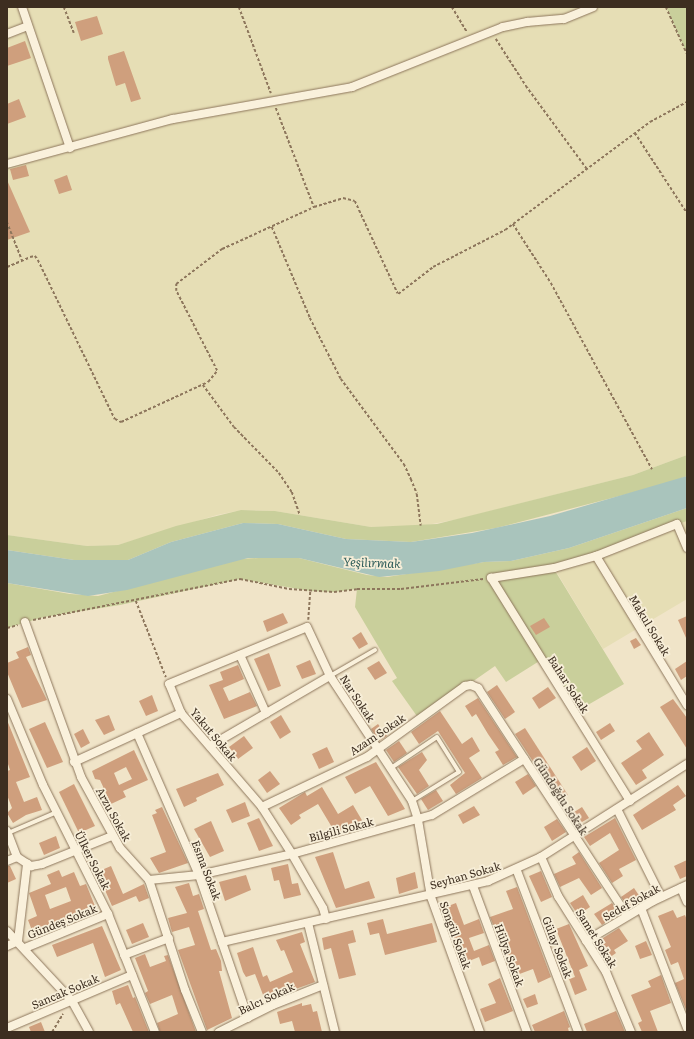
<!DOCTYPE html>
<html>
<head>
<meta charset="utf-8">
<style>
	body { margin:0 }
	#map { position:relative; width:694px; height:1039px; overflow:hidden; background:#f0e4c8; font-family:Literata,serif }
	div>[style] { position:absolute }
	.farmland>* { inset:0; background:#e6deb5 }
	.green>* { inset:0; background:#c9cf9b }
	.water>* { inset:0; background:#a9c4bc }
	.building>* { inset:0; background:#cf9f7d }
	.path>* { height:1.5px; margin-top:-0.75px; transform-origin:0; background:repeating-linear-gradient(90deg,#8d765c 0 3px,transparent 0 5px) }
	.roads { filter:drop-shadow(0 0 1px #8d765c) drop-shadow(0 0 1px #8d765c) }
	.service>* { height:4px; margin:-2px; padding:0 2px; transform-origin:2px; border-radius:2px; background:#faf1dc }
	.minor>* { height:8px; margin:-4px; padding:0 4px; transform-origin:4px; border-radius:4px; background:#faf1dc }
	span { translate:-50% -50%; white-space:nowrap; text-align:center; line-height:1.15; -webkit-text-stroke:3.5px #f7eed8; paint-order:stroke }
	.street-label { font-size:11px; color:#3d2e20 }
	.water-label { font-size:12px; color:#2f5d5a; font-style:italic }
	.frame { position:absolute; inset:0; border:8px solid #3d2e20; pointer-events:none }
</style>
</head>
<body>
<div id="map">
	<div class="farmland">
		<i style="clip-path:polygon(7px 7px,666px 7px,687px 54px,687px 455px,633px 475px,459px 519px,421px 526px,371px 527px,275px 511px,242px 510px,217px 515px,118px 545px,87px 546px,7px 535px)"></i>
		<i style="clip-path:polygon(687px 521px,687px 599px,603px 649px,554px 568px)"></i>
	</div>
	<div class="green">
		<i style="clip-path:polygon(666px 7px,687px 7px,687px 54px)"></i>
		<i style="clip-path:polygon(687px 455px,687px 476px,666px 484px,496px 528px,411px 542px,346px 539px,278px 524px,243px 523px,171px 542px,128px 560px,74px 560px,7px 550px,7px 535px,87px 546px,118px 545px,176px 526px,241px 510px,275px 511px,371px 527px,437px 524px,633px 475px)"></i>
		<i style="clip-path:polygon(687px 508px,687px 521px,554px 569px,624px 684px,574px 713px,541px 660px,506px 682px,495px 666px,419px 719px,392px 681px,397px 678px,355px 607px,357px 589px,334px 592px,310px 591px,240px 579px,120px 605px,44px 617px,7px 628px,7px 583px,70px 594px,98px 596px,239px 559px,277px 557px,299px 558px,367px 575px,387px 577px,484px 562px,511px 561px,569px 548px)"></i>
	</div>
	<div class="water">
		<i style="clip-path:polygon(687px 476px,687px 508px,569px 548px,511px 561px,484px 562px,439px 571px,379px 577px,299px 558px,248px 558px,127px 590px,88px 596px,7px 583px,7px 550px,74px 560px,128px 560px,171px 542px,243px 523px,278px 524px,346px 539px,411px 542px,472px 533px,550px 516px)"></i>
	</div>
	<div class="building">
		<i style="clip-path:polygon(97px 16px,103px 34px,81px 41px,75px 22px)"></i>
		<i style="clip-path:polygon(25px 41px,31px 58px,7px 66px,7px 48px)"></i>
		<i style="clip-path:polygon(124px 51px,141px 99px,131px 102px,125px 83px,116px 86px,108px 59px,108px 56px)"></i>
		<i style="clip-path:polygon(19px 99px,26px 117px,7px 124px,7px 104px)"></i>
		<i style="clip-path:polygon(26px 165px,29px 176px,13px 180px,10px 169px)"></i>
		<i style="clip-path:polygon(67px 175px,72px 190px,59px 194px,54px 180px)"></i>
		<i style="clip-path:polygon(7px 180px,30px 232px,7px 240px)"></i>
		<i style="clip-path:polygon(283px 613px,288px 623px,267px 632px,263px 621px)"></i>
		<i style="clip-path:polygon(687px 616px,687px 640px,678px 620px)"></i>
		<i style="clip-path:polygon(544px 618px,550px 627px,536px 635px,530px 626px)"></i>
		<i style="clip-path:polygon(361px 632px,368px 644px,359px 649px,352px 638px)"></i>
		<i style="clip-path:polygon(636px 638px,641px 645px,634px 649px,630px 641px)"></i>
		<i style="clip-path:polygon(28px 647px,31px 655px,26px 657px,47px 700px,22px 708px,7px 672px,7px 663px,19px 658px,16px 652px)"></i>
		<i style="clip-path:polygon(269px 653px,281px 686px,268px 691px,254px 659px)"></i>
		<i style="clip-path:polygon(310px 660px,316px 674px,302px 679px,296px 666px)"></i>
		<i style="clip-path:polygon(379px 661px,387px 673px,375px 680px,367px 668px)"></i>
		<i style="clip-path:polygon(687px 661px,687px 676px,681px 680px,675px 669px)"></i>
		<i style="clip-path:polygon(238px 665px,244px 679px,223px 688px,229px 701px,250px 692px,257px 706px,224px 719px,209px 685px,223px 680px,220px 672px)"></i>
		<i style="clip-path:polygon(497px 685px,515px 712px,505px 719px,487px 692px)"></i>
		<i style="clip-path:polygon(548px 687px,556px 698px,539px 709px,532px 698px)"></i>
		<i style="clip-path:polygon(152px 695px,158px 711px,146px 716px,139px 701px)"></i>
		<i style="clip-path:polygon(478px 698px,517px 757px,503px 765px,495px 752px,499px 750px,488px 734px,476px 714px,472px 717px,465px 706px)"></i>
		<i style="clip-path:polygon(673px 699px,687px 718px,687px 749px,660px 707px)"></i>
		<i style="clip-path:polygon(440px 711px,462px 744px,472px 737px,480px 751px,469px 758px,482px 778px,456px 794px,450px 785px,465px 773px,438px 731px,419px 744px,411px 732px)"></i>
		<i style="clip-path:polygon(109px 715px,115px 730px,104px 735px,95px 720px)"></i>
		<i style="clip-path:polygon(281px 715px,291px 732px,280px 739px,270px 722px)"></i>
		<i style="clip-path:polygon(7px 720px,30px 777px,16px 782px,24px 802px,37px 797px,42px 810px,26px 815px,13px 823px,7px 813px,12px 808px,7px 795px,7px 771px,10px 770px,7px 761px)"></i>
		<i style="clip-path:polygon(45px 722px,63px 762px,47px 768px,29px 729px)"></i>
		<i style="clip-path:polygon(610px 723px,615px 731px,601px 740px,596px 732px)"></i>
		<i style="clip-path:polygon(378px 724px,387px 736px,379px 741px,371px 729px)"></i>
		<i style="clip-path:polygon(525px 728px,568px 795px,559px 801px,515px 734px)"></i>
		<i style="clip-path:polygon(83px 729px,90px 743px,81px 748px,74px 734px)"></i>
		<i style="clip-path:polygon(649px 732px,664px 755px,642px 770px,647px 778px,636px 785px,621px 763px,642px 749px,636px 741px)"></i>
		<i style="clip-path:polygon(244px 736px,253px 748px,238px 759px,229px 747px)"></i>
		<i style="clip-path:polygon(399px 741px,407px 753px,394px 762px,386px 750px)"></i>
		<i style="clip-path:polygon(327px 747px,334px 762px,319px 769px,312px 754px)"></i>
		<i style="clip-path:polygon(587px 747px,596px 761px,581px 771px,572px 757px)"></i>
		<i style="clip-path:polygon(evenodd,134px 750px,148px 780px,123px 791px,126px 797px,111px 804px,100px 780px,95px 779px,92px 771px,134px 750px,126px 767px,132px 779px,119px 785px,114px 773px,126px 767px)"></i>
		<i style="clip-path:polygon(422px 752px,427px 760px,419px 770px,429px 786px,417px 794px,398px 767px)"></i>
		<i style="clip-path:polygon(376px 762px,405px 809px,388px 816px,370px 786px,355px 794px,345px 777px)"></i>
		<i style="clip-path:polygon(270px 771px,280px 784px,267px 793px,258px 780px)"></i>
		<i style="clip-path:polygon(218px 773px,224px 785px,196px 798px,197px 801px,184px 807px,176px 789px)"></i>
		<i style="clip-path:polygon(528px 774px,536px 786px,523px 795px,515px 782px)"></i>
		<i style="clip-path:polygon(74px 784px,95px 826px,79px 833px,59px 792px)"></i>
		<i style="clip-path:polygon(678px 785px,686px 796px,673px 805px,676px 810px,642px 830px,633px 815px)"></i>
		<i style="clip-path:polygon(322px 787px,338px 814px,353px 805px,363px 822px,336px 834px,318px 804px,299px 815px,301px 818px,291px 825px,279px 808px,305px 792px,307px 796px)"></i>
		<i style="clip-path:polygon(436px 790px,443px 801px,428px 810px,421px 799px)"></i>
		<i style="clip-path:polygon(245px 802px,250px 816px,232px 823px,226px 810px)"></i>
		<i style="clip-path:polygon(474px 806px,480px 815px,463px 824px,458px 815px)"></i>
		<i style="clip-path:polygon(162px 807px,188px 863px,159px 873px,150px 858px,166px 852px,152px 815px,157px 813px,155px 810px)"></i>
		<i style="clip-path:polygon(582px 807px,589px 818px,575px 826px,568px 816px)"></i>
		<i style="clip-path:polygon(259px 818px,273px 846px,259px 851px,247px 823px)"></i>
		<i style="clip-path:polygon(615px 818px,636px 860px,619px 869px,623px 876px,612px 883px,599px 863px,619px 850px,610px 833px,590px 846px,584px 837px)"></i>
		<i style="clip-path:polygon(557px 819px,566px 832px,552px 841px,544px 827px)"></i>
		<i style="clip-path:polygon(211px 821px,224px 851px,210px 857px,194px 829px)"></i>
		<i style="clip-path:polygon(56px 836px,60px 848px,44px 855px,39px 843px)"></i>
		<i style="clip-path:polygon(333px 852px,345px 889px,369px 881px,375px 898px,336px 908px,315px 857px)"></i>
		<i style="clip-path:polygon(579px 852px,602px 888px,591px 895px,579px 878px,560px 887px,554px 874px,576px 864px,572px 857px)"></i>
		<i style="clip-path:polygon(687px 860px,687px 876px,680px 879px,674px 866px)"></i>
		<i style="clip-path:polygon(288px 864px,292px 884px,298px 883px,301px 895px,284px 899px,279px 880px,274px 881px,271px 868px)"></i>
		<i style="clip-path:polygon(7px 866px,10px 866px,16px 879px,7px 883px)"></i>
		<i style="clip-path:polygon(111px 866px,123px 894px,144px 884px,149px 898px,139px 902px,136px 896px,112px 906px,97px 872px)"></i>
		<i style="clip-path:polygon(evenodd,59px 870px,62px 877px,74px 872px,80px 886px,86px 884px,97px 911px,84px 916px,83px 913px,33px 933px,28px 920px,37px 916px,29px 893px,51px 884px,47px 875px,59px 870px,66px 887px,71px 901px,50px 909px,45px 895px,66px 887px)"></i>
		<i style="clip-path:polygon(541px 871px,552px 897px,541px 902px,529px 876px)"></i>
		<i style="clip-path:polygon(415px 872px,418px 888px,399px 894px,396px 878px)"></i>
		<i style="clip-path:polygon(246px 875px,251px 890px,225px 901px,219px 882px)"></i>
		<i style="clip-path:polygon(189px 883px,193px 896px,199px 894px,204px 909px,198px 911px,211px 950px,216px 949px,221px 961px,222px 971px,219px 971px,232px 1018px,207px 1030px,178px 950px,195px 945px,189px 927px,172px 932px,168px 918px,187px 913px,175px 887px)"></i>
		<i style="clip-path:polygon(517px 887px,551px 977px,538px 983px,533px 969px,514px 976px,490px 917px,513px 909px,506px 891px)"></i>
		<i style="clip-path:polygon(634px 888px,642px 900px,629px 908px,621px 897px)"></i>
		<i style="clip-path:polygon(583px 895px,590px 907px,578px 915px,570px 903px)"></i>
		<i style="clip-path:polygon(456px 903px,464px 925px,479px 919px,484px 933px,469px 938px,474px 951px,489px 945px,495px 961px,482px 966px,479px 957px,464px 963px,443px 908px)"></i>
		<i style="clip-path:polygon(612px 903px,619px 913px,602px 925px,594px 914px)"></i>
		<i style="clip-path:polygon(673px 910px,677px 918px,685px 915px,687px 920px,687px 1012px,675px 983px,684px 979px,678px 962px,671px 965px,665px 950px,671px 947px,658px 916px)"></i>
		<i style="clip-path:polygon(383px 919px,387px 934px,432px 923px,437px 942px,385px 955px,379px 933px,370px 935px,367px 923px)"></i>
		<i style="clip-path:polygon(143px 923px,149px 937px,132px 944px,126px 930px)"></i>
		<i style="clip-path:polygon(569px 924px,588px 966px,579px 970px,587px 990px,575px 995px,569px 979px,575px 977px,556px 929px)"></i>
		<i style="clip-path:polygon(102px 926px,121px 970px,105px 977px,93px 943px,57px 957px,52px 945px)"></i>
		<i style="clip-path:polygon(619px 928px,628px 941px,614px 950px,616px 953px,606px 960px,595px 943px)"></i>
		<i style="clip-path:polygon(353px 930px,356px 942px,348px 944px,356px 975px,339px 979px,331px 948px,324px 950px,322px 938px)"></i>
		<i style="clip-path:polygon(302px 932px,305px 942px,300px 944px,315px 982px,265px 1000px,255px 974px,246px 977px,243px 972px,237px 953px,253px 947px,263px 977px,267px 975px,270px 982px,293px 972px,284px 950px,281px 951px,276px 940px)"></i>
		<i style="clip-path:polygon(646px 941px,652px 955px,640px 959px,635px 946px)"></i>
		<i style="clip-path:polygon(145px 954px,150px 967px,166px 961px,164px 956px,168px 955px,196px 1032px,160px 1032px,157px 1023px,178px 1014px,172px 995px,150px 1004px,145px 993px,148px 991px,135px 958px)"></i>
		<i style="clip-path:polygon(661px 975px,671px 1003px,650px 1011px,658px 1032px,642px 1032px,638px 1023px,642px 1021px,631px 995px,651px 987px,648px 981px)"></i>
		<i style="clip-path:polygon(500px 978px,513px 1011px,485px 1022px,480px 1009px,496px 1003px,488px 984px)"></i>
		<i style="clip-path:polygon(128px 985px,133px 998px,135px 997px,149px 1032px,133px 1032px,120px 1003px,116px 1005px,112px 991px)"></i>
		<i style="clip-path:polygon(535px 994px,538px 1004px,527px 1008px,523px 999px)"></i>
		<i style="clip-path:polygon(302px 1003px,302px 1006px,311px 1004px,313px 1012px,317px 1011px,322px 1032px,295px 1032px,292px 1021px,280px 1024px,277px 1012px)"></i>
		<i style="clip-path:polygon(564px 1011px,570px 1027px,568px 1028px,569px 1032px,535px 1032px,532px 1025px)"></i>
		<i style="clip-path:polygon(616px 1011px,625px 1032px,587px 1032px,584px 1024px)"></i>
		<i style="clip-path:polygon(41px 1022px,45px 1032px,31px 1032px,29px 1027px)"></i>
	</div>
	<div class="path">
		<i style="left:64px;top:7px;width:28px;rotate:69deg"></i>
		<i style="left:239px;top:7px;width:92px;rotate:69.6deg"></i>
		<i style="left:452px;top:7px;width:29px;rotate:59deg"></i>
		<i style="left:666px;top:7px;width:51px;rotate:65.9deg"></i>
		<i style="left:496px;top:39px;width:56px;rotate:57.4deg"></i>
		<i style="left:526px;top:86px;width:103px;rotate:53.7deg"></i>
		<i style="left:276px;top:108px;width:106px;rotate:69deg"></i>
		<i style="left:314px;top:207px;width:30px;rotate:-17deg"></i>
		<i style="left:343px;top:198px;width:12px;rotate:14deg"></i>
		<i style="left:355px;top:201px;width:102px;rotate:65.2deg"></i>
		<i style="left:398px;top:294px;width:44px;rotate:-37.6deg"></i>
		<i style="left:433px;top:267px;width:81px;rotate:-27.2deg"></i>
		<i style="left:505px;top:230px;width:181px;rotate:-36.7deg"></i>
		<i style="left:650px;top:122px;width:42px;rotate:-28.4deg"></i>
		<i style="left:635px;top:133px;width:95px;rotate:57deg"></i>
		<i style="left:7px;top:222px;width:41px;rotate:68.5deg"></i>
		<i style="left:513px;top:224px;width:70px;rotate:57.2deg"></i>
		<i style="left:551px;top:283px;width:212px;rotate:61.5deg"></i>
		<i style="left:272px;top:227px;width:99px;rotate:67.3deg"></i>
		<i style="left:310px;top:318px;width:68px;rotate:63.1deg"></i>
		<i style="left:341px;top:379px;width:106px;rotate:53.5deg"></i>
		<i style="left:404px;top:464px;width:17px;rotate:65deg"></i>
		<i style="left:411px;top:479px;width:16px;rotate:68deg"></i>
		<i style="left:417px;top:494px;width:32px;rotate:83deg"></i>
		<i style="left:7px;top:267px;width:25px;rotate:-23deg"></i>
		<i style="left:30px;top:257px;width:5px;rotate:-11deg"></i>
		<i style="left:35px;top:256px;width:5px;rotate:53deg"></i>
		<i style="left:38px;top:260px;width:177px;rotate:64.2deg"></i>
		<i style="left:115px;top:419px;width:7px;rotate:27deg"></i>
		<i style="left:121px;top:422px;width:96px;rotate:-24.7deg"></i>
		<i style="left:208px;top:382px;width:14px;rotate:-51deg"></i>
		<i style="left:217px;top:371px;width:90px;rotate:-117.1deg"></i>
		<i style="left:176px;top:291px;width:7px;rotate:-90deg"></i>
		<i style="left:176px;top:284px;width:58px;rotate:-37.3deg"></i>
		<i style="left:222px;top:249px;width:101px;rotate:-24.5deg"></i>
		<i style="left:203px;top:385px;width:52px;rotate:53.6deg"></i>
		<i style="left:234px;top:427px;width:64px;rotate:45.6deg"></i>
		<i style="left:279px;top:473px;width:23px;rotate:56deg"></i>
		<i style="left:292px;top:492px;width:24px;rotate:71deg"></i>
		<i style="left:136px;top:601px;width:82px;rotate:68.5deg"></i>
		<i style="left:33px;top:620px;width:211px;rotate:-11.2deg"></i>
		<i style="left:240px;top:579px;width:50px;rotate:11.5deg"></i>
		<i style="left:289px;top:589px;width:45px;rotate:3.8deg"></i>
		<i style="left:334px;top:592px;width:23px;rotate:-7deg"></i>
		<i style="left:357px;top:589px;width:44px"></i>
		<i style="left:401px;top:589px;width:83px;rotate:-7deg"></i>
		<i style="left:308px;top:620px;width:29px;rotate:-86deg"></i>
		<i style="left:7px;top:628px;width:11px;rotate:-15deg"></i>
		<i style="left:52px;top:1032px;width:21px;rotate:-59deg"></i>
	</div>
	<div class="roads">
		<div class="service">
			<i style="left:330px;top:676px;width:52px;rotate:-30deg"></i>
			<i style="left:391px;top:768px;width:55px;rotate:-34deg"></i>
			<i style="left:437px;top:737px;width:41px;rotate:57.8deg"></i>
			<i style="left:459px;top:772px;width:55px;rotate:148.3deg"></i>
			<i style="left:8px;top:833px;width:53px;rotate:-23.2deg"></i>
		</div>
		<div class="minor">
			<i style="left:22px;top:7px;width:149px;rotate:71.2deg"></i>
			<i style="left:7px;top:34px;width:22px;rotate:-21deg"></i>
			<i style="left:7px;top:164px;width:172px;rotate:-15.2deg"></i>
			<i style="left:173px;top:119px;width:182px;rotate:-10.1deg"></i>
			<i style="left:352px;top:87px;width:162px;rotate:-21.7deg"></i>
			<i style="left:503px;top:27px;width:25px;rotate:-12deg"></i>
			<i style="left:527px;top:22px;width:37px;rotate:-5deg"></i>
			<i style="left:564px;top:19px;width:31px;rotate:-22deg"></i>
			<i style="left:596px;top:556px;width:175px;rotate:58.6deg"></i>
			<i style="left:25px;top:622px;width:165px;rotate:70.1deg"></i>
			<i style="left:81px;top:777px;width:81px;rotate:61.2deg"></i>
			<i style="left:120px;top:848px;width:43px;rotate:47.8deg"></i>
			<i style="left:149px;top:880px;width:116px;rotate:71.9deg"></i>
			<i style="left:185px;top:990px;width:45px;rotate:68deg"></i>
			<i style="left:240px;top:655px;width:64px;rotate:65.9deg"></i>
			<i style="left:7px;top:699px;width:93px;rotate:67.3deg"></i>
			<i style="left:43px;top:785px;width:144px;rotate:63.3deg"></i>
			<i style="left:108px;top:914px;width:127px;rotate:68.3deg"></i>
			<i style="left:137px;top:733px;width:155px;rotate:66.4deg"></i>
			<i style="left:199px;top:875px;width:151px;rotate:71.1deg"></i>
			<i style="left:210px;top:746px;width:139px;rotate:-30.3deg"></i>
			<i style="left:74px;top:762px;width:118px;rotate:-24.6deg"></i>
			<i style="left:630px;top:801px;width:263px;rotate:-121.9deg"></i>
			<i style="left:491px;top:578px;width:64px;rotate:-9deg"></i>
			<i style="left:554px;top:568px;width:44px;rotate:-15.9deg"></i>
			<i style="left:596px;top:556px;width:87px;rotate:-21.6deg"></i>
			<i style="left:677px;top:524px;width:26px;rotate:67deg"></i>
			<i style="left:262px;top:807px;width:116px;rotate:-25.5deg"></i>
			<i style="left:367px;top:757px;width:121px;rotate:-35.9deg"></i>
			<i style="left:465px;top:686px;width:6px;rotate:-9deg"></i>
			<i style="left:471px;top:685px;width:8px;rotate:23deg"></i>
			<i style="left:478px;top:688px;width:272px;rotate:56.8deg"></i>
			<i style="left:617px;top:809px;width:98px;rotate:63.4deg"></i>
			<i style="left:7px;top:831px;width:28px;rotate:69deg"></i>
			<i style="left:17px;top:857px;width:17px;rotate:33deg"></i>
			<i style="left:31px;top:866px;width:11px;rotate:-10deg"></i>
			<i style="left:42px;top:864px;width:75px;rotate:-21.8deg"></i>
			<i style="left:541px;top:857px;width:43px;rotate:66.4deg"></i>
			<i style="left:558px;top:896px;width:90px;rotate:57.7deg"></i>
			<i style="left:606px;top:972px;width:65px;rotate:67.4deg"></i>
			<i style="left:7px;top:861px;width:11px;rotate:-22deg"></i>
			<i style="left:517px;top:871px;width:172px;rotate:69.2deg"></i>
			<i style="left:149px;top:880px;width:50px;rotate:-5.7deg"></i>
			<i style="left:199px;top:875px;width:95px;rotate:-12.7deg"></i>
			<i style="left:292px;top:854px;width:145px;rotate:-15.6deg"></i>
			<i style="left:432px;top:815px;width:108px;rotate:-31.3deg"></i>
			<i style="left:473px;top:886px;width:156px;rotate:69.7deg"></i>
			<i style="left:681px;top:888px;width:15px;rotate:67deg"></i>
			<i style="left:641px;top:908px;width:129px;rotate:69deg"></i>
			<i style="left:326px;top:919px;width:11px;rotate:-105deg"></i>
			<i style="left:323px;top:908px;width:62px;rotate:-119.9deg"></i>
			<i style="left:292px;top:854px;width:56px;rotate:-122.6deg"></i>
			<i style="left:262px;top:807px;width:124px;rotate:-130.8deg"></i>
			<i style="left:181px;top:713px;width:31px;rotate:-112deg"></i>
			<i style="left:169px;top:684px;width:149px;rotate:-22.4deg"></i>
			<i style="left:307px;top:627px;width:54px;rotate:64.9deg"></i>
			<i style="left:330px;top:676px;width:149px;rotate:56.7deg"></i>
			<i style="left:412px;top:801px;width:20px;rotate:72deg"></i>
			<i style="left:418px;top:820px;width:78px;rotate:80.4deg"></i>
			<i style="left:431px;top:897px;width:144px;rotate:70.1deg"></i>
			<i style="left:308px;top:923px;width:112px;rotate:76.1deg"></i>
			<i style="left:7px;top:931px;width:96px;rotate:47.1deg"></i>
			<i style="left:72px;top:1001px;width:35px;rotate:61deg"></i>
			<i style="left:586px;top:941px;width:78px;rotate:-30.8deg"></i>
			<i style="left:653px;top:901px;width:38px;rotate:-25deg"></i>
			<i style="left:222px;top:942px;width:273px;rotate:-12.9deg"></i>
			<i style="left:488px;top:881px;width:58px;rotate:-24.4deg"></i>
			<i style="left:541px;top:857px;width:173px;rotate:-32.5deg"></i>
			<i style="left:7px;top:946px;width:12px;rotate:-24deg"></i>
			<i style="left:18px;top:941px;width:78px;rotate:-83.3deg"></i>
			<i style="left:25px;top:948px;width:90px;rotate:-22.3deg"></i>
			<i style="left:124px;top:955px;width:48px;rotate:-20.7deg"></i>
			<i style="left:7px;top:1028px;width:136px;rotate:-23deg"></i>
			<i style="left:219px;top:1032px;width:60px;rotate:-26.6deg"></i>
			<i style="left:273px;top:1005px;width:54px;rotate:-21.8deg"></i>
		</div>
	</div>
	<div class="street-label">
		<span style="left:650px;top:625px;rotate:59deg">Makul Sokak</span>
		<span style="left:569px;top:684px;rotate:57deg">Bahar Sokak</span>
		<span style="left:358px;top:698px;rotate:57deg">Nar Sokak</span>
		<span style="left:214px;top:734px;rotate:50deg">Yakut Sokak</span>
		<span style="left:377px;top:734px;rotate:-34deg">Azam Sokak</span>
		<span style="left:561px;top:796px;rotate:57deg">Gündoğdu Sokak</span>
		<span style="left:114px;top:814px;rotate:61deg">Arzu Sokak</span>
		<span style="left:341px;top:829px;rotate:-15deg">Bilgili Sokak</span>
		<span style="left:93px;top:860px;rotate:63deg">Ülker Sokak</span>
		<span style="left:207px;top:870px;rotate:69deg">Esma Sokak</span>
		<span style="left:465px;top:875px;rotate:-16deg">Seyhan Sokak</span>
		<span style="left:631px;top:902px;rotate:-29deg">Sedef Sokak</span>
		<span style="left:62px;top:921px;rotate:-22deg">Gündeş Sokak</span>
		<span style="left:456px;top:935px;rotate:70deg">Songül Sokak</span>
		<span style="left:597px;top:938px;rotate:58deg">Samet Sokak</span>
		<span style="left:558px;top:947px;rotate:69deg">Gülay Sokak</span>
		<span style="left:510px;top:955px;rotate:70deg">Hülya Sokak</span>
		<span style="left:65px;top:991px;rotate:-23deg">Sancak Sokak</span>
		<span style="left:266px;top:998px;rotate:-25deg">Balcı Sokak</span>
	</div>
	<div class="water-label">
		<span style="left:372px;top:563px;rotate:2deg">Yeşilırmak</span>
	</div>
	<div class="frame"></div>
</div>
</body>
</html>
